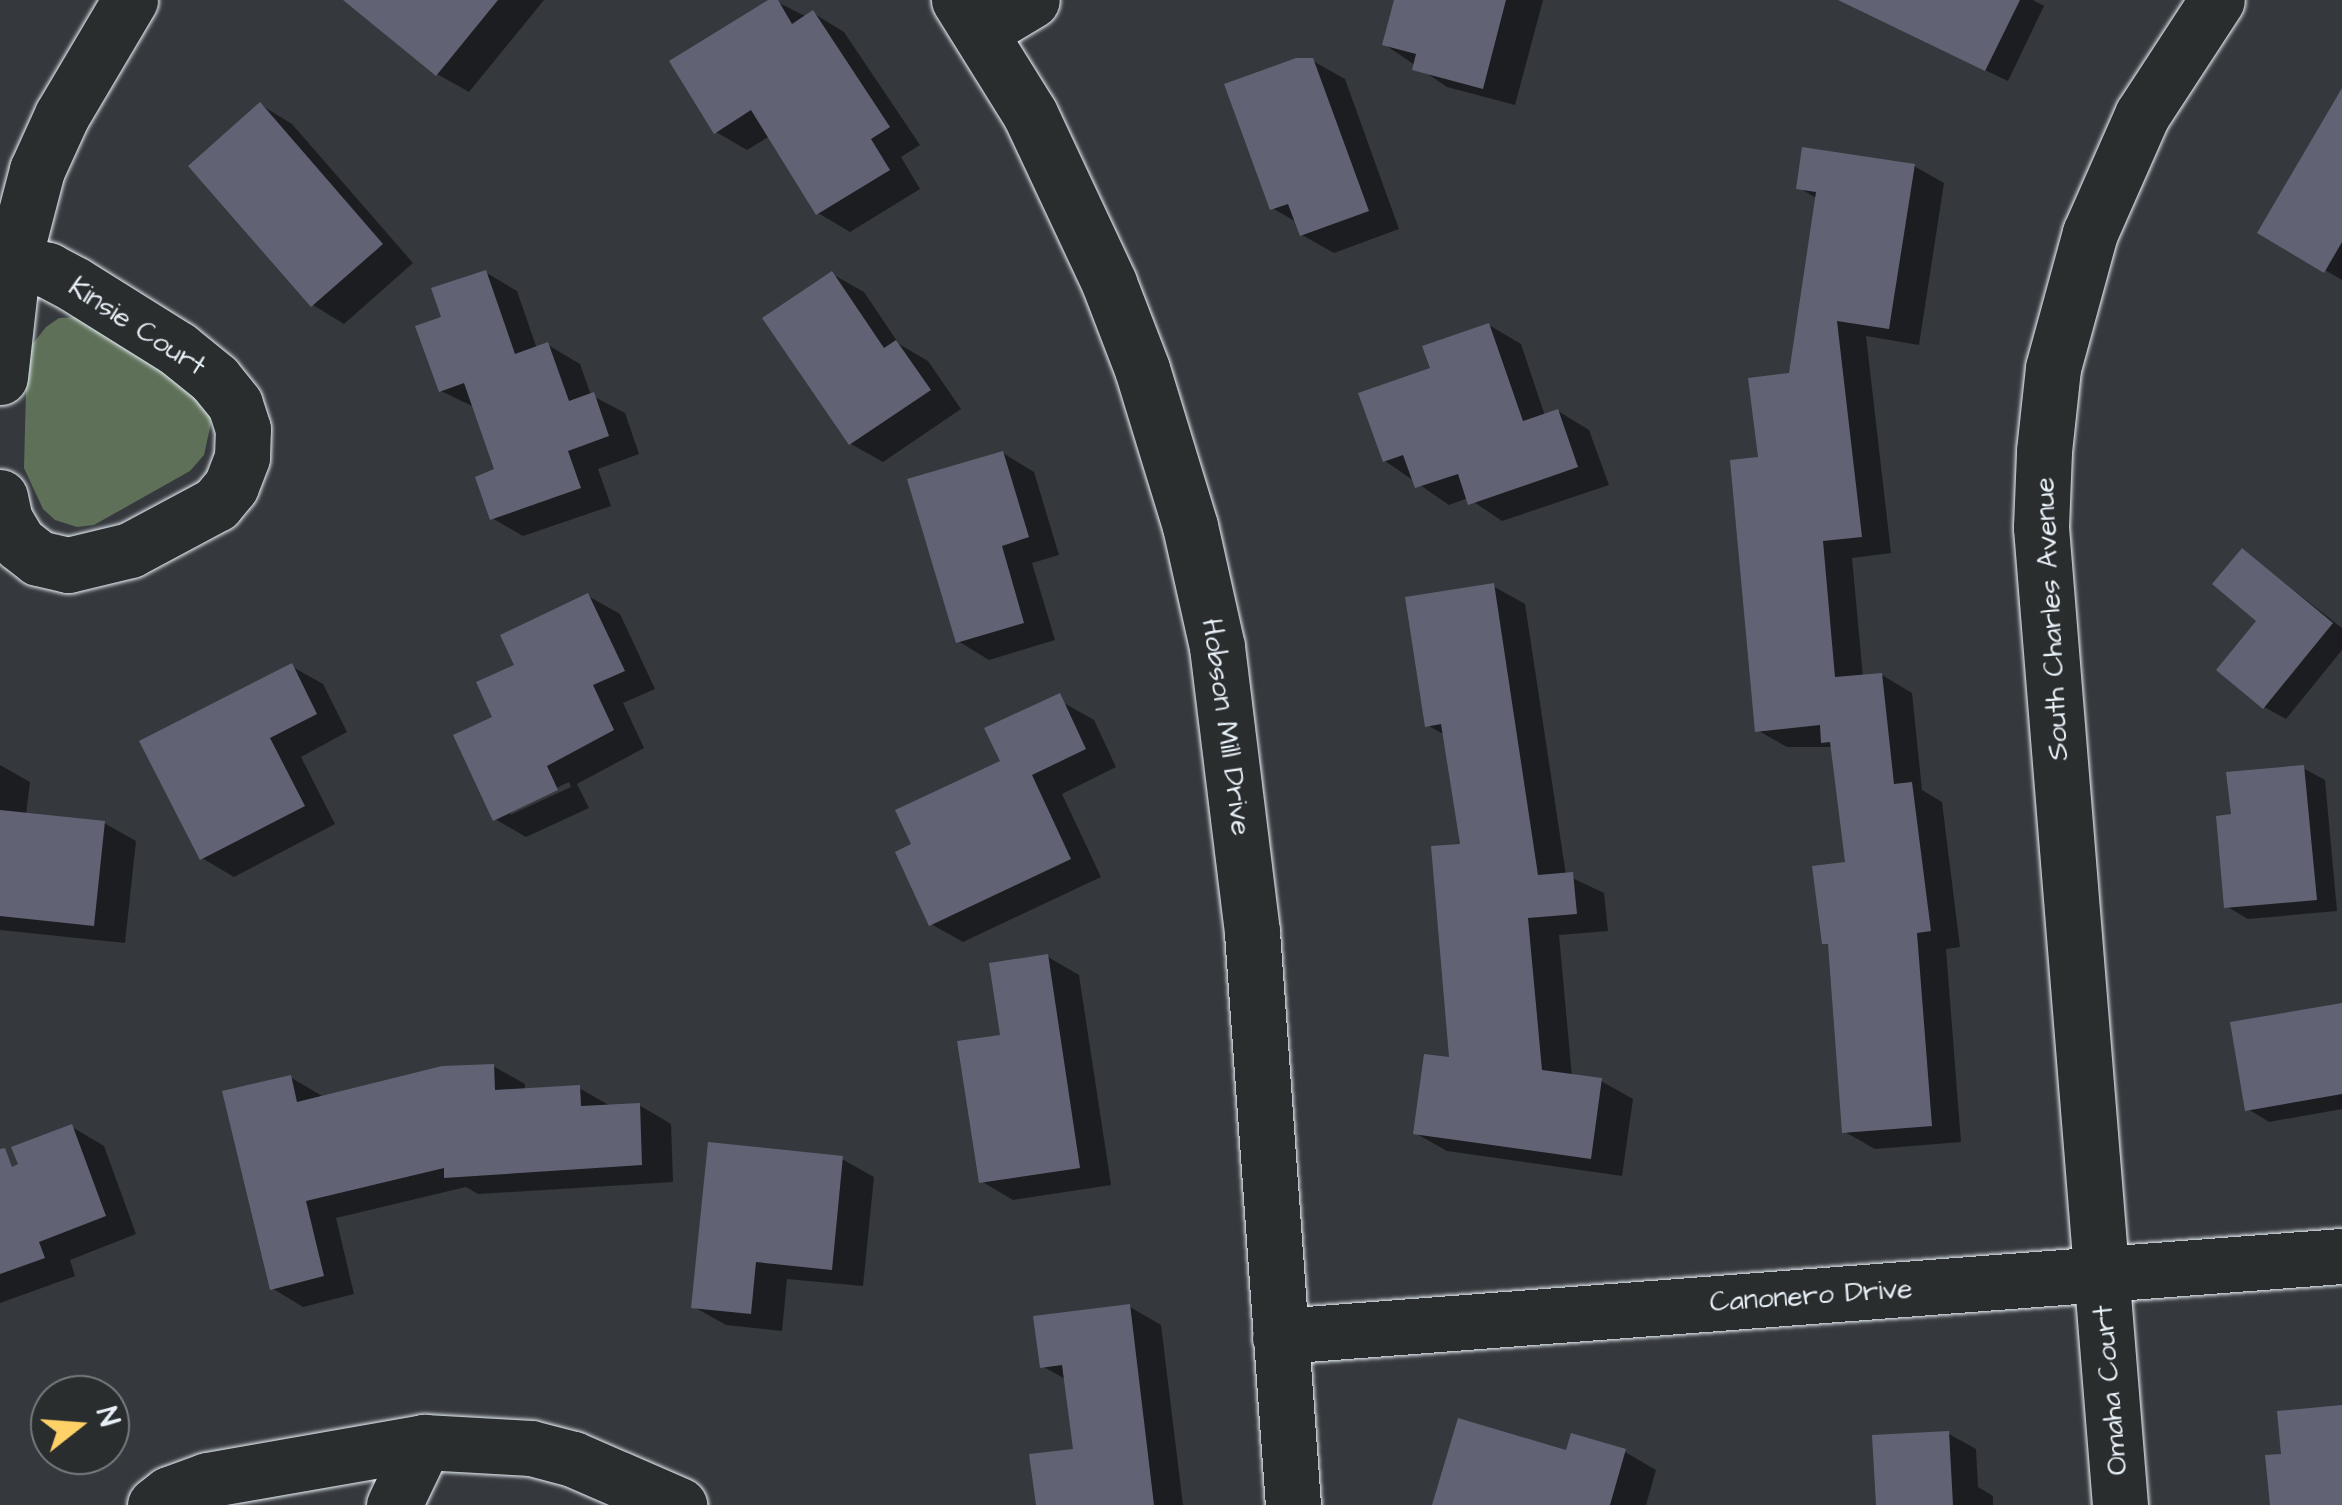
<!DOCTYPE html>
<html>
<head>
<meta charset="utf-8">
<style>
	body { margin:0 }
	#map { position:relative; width:2342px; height:1505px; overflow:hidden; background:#35383c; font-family:"Architects Daughter",sans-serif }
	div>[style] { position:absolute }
	.green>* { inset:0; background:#5f7058 }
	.shadow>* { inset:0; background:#0007 }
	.building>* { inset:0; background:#616375 }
	.roads { filter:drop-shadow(0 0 2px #e8f1f8) drop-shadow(0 0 2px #e8f1f8) }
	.minor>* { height:55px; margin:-27.5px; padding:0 27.5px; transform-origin:27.5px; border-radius:27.5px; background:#2a2d2e }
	span { translate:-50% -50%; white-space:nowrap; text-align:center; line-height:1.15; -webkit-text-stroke:8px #2a2d2e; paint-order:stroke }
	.street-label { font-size:28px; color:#e8f1f8 }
	.north { position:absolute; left:30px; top:1375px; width:100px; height:100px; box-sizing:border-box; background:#2a2d2e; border:2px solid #767b7f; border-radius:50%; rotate:73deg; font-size:28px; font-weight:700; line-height:40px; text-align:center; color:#e8f1f8 }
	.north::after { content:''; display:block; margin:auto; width:35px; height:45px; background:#ffd166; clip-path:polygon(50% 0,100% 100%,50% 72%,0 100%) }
</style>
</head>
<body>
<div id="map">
	<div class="green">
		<i style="clip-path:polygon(75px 317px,94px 324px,194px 392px,206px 406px,211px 423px,204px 455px,190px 471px,94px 525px,77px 527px,55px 520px,43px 509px,24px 468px,27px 351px,46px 327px,59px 318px)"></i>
	</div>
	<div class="shadow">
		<i style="clip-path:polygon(347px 0,544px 0,469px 92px,437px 74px)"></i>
		<i style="clip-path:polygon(773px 0,807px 17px,813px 13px,844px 32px,920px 145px,901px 157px,920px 189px,850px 232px,818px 213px,770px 136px,747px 150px,716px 132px)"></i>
		<i style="clip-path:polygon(1396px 0,1543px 0,1515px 105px,1447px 87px,1384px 44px)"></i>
		<i style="clip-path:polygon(1893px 0,2033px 0,2044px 6px,2008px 81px,1905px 32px)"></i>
		<i style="clip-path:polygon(1313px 61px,1345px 79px,1399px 229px,1334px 253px,1302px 235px,1298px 223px,1272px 208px)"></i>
		<i style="clip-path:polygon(261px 105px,292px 124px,413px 263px,344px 324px,313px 305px)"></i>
		<i style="clip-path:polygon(2342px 126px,2342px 280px,2260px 232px)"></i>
		<i style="clip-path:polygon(1914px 166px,1944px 183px,1919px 345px,1866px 336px,1891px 553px,1852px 558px,1863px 677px,1882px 675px,1912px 693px,1922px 790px,1942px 802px,1960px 947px,1946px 949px,1961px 1142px,1875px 1149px,1845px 1132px,1830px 946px,1825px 943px,1848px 864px,1833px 747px,1787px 747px,1757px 730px,1760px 459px,1791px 376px,1818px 199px,1799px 188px)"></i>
		<i style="clip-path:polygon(485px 272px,517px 291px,537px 349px,548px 345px,580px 364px,591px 395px,625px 413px,639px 454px,598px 469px,611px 506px,523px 536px,492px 518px,498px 471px,476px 408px,441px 391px,445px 318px)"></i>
		<i style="clip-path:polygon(832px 274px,864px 292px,899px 344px,928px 361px,961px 409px,883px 462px,851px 444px)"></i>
		<i style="clip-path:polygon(1489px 325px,1521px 344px,1545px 416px,1558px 411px,1589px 430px,1609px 485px,1502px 521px,1468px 498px,1449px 505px,1385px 461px,1433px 369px)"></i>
		<i style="clip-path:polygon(1003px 453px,1034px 472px,1059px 555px,1032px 563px,1055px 640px,989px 660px,958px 641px)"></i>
		<i style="clip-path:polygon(2243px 551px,2342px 628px,2342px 650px,2286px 719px,2264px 707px,2260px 621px)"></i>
		<i style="clip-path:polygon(1493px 586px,1525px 604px,1566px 875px,1604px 893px,1608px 931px,1559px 935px,1572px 1077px,1601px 1081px,1633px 1099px,1622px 1176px,1447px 1151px,1415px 1133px,1452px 1060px,1463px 846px,1445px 735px,1427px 725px)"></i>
		<i style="clip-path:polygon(evenodd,588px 596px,620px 614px,655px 689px,623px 703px,644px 748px,577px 784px,589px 808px,526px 837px,495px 819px,496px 718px,517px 666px,588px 596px,569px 782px,571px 787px,510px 815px,510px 810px,569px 782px)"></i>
		<i style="clip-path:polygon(291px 666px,323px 684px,347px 732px,301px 757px,335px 824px,234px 877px,202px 858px)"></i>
		<i style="clip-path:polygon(1062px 702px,1094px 720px,1116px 767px,1062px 794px,1101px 877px,963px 942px,931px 924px,914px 845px)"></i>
		<i style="clip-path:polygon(0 765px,30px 782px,26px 815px,104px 823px,136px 841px,125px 943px,0 930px)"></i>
		<i style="clip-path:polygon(2303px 768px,2325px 780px,2337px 911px,2248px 919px,2226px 906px,2234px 816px)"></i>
		<i style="clip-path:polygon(1048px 957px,1079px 975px,1111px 1185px,1013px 1200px,981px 1181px,1003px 1037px)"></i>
		<i style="clip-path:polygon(2342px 1005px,2342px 1109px,2269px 1122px,2248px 1109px)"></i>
		<i style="clip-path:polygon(493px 1066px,525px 1084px,525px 1091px,579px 1088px,612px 1107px,639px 1105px,671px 1124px,673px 1182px,478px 1194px,466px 1187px,336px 1218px,354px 1294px,303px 1307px,272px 1288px,290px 1077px,322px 1096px)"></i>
		<i style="clip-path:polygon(72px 1127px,104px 1146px,136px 1234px,70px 1260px,75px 1276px,0 1303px,0 1174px,21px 1166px)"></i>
		<i style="clip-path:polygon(842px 1159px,874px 1177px,863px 1286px,787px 1279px,782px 1331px,726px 1325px,694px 1307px)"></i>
		<i style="clip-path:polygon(1130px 1307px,1161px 1325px,1183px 1505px,1039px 1505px,1075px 1451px,1067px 1380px,1042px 1366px)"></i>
		<i style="clip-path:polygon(1949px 1434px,1976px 1449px,1978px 1487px,1993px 1496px,1993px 1505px,1878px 1505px)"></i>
		<i style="clip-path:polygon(1625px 1452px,1656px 1470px,1646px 1505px,1435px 1505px)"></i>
	</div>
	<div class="building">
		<i style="clip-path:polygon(343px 0,498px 0,436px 76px)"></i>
		<i style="clip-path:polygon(768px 0,778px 0,792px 24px,813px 10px,890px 127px,871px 139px,890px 170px,816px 215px,751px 110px,714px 134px,669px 61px)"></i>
		<i style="clip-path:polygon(1394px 0,1506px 0,1483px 89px,1412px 70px,1416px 54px,1382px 45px)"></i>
		<i style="clip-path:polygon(1838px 0,2020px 0,1985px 71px)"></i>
		<i style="clip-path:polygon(1296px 58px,1313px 58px,1369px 211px,1300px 236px,1288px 204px,1270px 210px,1224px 84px)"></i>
		<i style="clip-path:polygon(2342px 88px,2342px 242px,2324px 273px,2257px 233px)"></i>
		<i style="clip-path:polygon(260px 102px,383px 244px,311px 307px,188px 166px)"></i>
		<i style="clip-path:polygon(1802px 147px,1915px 164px,1889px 329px,1837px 321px,1862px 537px,1823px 541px,1835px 677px,1882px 673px,1894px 784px,1912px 782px,1931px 931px,1917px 933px,1932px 1126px,1842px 1133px,1828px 944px,1822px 944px,1812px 866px,1845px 862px,1830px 742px,1821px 743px,1820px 725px,1755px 732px,1730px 460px,1758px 457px,1748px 378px,1789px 373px,1816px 192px,1796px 189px)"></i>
		<i style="clip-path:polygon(486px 270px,515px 354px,548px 342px,569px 401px,594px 392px,609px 436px,568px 451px,581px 488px,490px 520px,475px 477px,494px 469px,464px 383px,439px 392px,415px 326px,441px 317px,431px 288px)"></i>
		<i style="clip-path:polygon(832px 271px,884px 348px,896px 340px,931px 390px,849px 445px,762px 318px)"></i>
		<i style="clip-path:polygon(1489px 323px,1523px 421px,1558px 409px,1578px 467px,1468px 505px,1458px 474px,1415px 488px,1403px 455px,1383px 462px,1358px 393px,1430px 368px,1422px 346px)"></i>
		<i style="clip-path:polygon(1003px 451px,1029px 537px,1002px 546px,1024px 623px,956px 643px,907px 479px)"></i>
		<i style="clip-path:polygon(2242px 548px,2333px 623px,2263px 709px,2216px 670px,2256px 621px,2212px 584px)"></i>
		<i style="clip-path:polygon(1494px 583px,1538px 875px,1573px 872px,1577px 914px,1528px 918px,1542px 1070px,1602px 1078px,1591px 1159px,1413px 1134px,1424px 1054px,1449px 1057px,1431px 846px,1460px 844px,1441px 724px,1425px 727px,1405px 597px)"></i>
		<i style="clip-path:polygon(588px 593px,625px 671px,593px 685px,614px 730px,547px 766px,558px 790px,493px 821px,453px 735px,492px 717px,476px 682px,514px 665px,500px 635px)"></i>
		<i style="clip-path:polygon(292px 663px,317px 714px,270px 738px,305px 806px,200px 860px,139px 741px)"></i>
		<i style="clip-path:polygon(1060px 693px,1086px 749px,1032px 775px,1071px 859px,929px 926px,895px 852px,911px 844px,895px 810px,1000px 761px,984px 728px)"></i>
		<i style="clip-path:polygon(2304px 765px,2317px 900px,2224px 908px,2216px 816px,2231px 814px,2226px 772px)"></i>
		<i style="clip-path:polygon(0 810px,105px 821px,94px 926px,0 916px)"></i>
		<i style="clip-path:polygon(1048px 954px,1080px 1168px,979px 1183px,957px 1041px,1000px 1035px,989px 963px)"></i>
		<i style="clip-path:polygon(2342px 1003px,2342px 1094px,2245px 1111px,2230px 1022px)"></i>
		<i style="clip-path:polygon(494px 1064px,495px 1090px,580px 1085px,581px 1106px,640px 1103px,642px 1165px,444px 1178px,444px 1168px,306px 1201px,324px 1276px,270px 1290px,222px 1091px,291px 1075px,297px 1102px,442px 1066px)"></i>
		<i style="clip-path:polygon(72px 1124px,106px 1216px,39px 1242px,45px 1258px,0 1274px,0 1149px,5px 1148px,12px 1167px,18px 1164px,11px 1147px)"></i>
		<i style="clip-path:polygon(708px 1142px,843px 1156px,832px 1270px,756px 1262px,751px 1314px,691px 1308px)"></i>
		<i style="clip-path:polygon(1130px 1304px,1154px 1505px,1036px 1505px,1029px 1454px,1073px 1449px,1062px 1365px,1040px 1368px,1033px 1316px)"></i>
		<i style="clip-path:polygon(2342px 1405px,2342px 1505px,2270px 1505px,2265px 1455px,2281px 1454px,2277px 1411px)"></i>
		<i style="clip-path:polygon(1458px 1418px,1566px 1450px,1571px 1433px,1626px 1449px,1610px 1505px,1432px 1505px)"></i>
		<i style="clip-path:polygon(1949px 1431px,1953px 1505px,1876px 1505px,1872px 1435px)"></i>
	</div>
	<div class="roads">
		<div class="minor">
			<i style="left:959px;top:0;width:134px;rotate:58.1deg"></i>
			<i style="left:1030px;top:114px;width:187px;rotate:64.9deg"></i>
			<i style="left:1109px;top:283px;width:92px;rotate:69deg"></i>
			<i style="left:1142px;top:369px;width:164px;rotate:73deg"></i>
			<i style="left:1190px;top:526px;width:124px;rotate:77.4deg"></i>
			<i style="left:1217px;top:647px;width:287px;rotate:83deg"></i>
			<i style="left:1252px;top:932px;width:574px;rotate:85.91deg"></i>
			<i style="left:982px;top:30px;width:58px;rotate:-31deg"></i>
			<i style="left:0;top:377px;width:116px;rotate:-83.6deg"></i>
			<i style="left:13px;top:262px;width:95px;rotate:-75.4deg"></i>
			<i style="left:37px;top:170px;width:60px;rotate:-65.6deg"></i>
			<i style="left:62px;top:115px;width:134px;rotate:-59.4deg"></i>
			<i style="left:0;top:497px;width:24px;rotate:78deg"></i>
			<i style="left:5px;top:520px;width:27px;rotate:59deg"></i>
			<i style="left:19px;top:543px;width:24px;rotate:38deg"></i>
			<i style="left:38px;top:558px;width:31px;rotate:13deg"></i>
			<i style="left:68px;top:565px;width:64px;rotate:-13.6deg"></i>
			<i style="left:130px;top:550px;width:98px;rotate:-28.1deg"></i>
			<i style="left:216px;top:504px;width:23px;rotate:-50deg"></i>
			<i style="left:231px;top:486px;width:31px;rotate:-69deg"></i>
			<i style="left:242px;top:457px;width:28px;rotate:-88deg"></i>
			<i style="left:243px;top:429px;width:26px;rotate:-108deg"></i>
			<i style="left:235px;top:404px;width:32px;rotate:-129deg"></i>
			<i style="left:215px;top:379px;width:48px;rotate:-141deg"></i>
			<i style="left:178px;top:349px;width:123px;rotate:-148deg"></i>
			<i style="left:74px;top:284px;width:30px;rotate:-152deg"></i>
			<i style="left:48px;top:270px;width:36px;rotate:-167deg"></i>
			<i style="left:1280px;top:1336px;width:1065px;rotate:-4.31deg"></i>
			<i style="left:155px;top:1505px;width:18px;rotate:-38deg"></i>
			<i style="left:169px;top:1494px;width:40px;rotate:-20.2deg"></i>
			<i style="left:207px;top:1480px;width:220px;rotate:-9.9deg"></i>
			<i style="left:424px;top:1442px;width:107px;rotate:3.2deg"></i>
			<i style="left:531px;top:1448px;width:43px;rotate:14.7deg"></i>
			<i style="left:573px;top:1459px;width:116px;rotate:23.5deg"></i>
			<i style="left:394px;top:1505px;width:70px;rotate:-64.5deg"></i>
			<i style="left:2120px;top:1505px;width:981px;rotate:-94.62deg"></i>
			<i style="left:2041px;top:527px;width:76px;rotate:-87.7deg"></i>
			<i style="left:2044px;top:451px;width:83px;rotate:-83.8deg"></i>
			<i style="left:2053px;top:368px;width:140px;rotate:-74.7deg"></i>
			<i style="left:2090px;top:233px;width:129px;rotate:-66.2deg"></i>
			<i style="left:2142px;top:115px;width:137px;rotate:-56.9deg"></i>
		</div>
	</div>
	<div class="street-label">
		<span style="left:137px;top:327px;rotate:33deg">Kinsie Court</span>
		<span style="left:2052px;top:619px;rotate:-93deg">South Charles Avenue</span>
		<span style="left:1226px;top:727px;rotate:82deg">Hobson Mill Drive</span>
		<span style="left:1811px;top:1296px;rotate:-4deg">Canonero Drive</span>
		<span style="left:2111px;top:1390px;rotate:-95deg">Omaha Court</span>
	</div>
	<div class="north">N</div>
</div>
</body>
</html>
